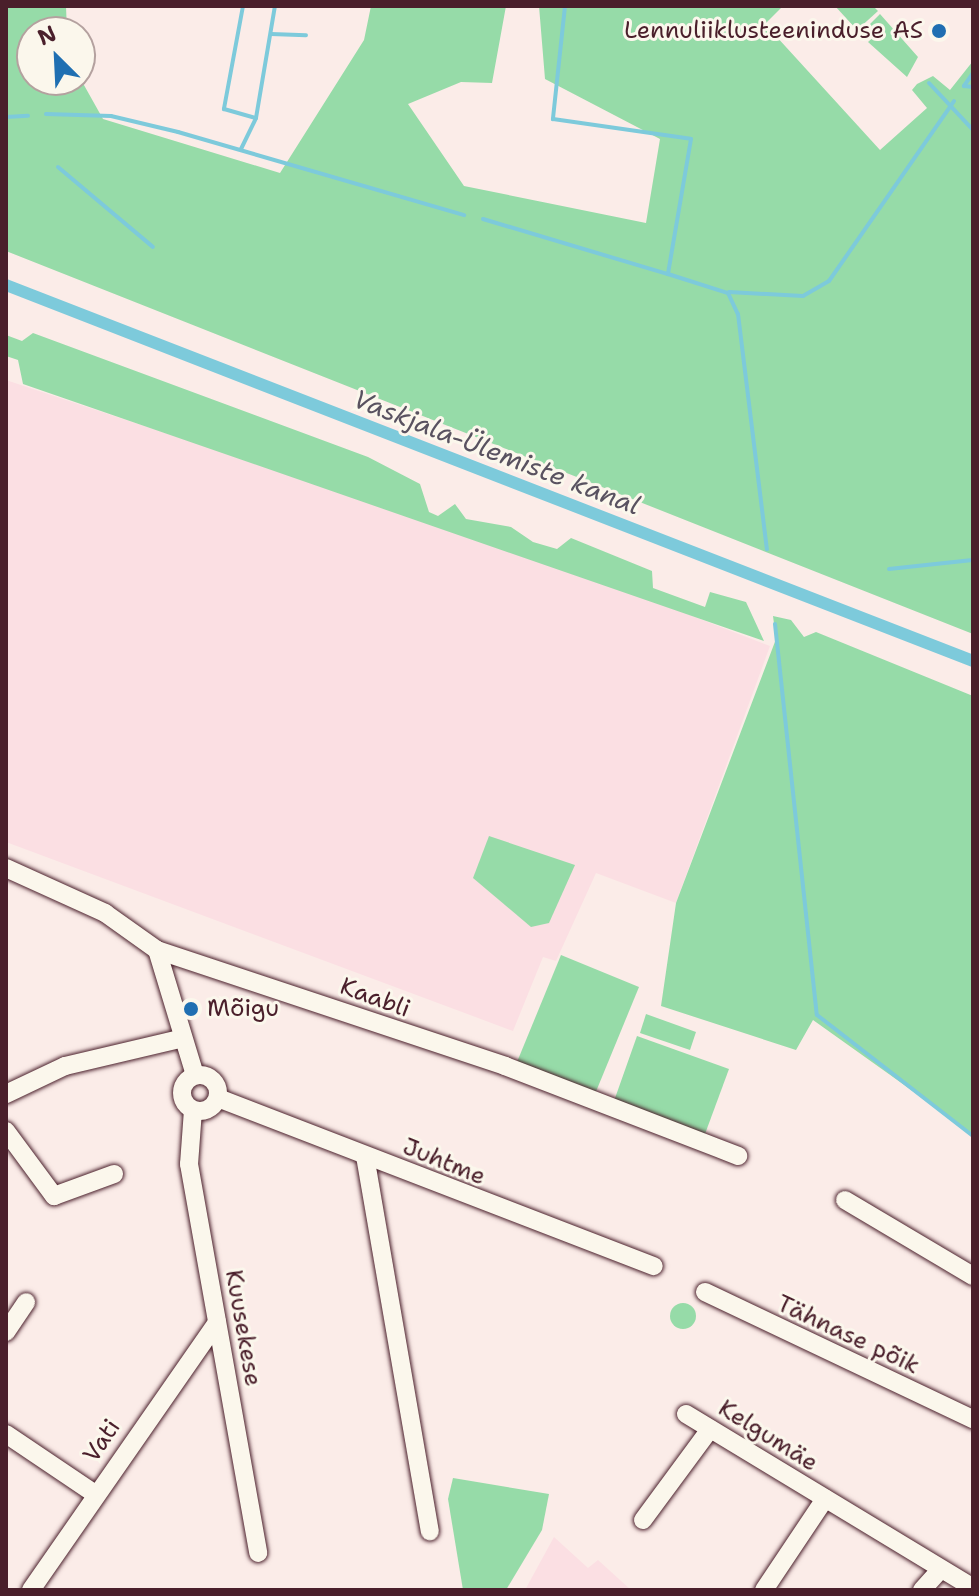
<!DOCTYPE html>
<html>
<head>
<meta charset="utf-8">
<style>
	body { margin:0 }
	#map { position:relative; width:979px; height:1596px; overflow:hidden; background:#fbece8; font-family:"Shantell Sans",sans-serif }
	div>[style] { position:absolute }
	.built>* { inset:0; background:#fbdfe3 }
	.green>* { inset:0; background:#96dba8 }
	.round { border-radius:50% }
	.stream>* { height:4px; margin:-2px; padding:0 2px; transform-origin:2px; border-radius:2px; background:#7dcadb }
	.canal>* { height:12px; margin:-6px; padding:0 6px; transform-origin:6px; border-radius:6px; background:#7dcadb }
	.roads { filter:drop-shadow(0 0 2px #4a1f2b) drop-shadow(0 0 2px #4a1f2b) }
	.minor>* { height:18px; margin:-9px; padding:0 9px; transform-origin:9px; border-radius:9px; background:#fbf7ec }
	.minor>.ring { margin:-9px; padding:0; box-sizing:content-box; background:none; border:18px solid #fbf7ec; border-radius:50% }
	.dots>* { width:22px; height:22px; translate:-50% -50%; box-sizing:border-box; border:4px solid #fbf7ec; border-radius:50% }
	span { translate:-50% -50%; white-space:nowrap; text-align:center; line-height:1.15; -webkit-text-stroke:6px #fbf7ec; paint-order:stroke }
	.poi-label { font-size:24px; color:#4a1f2b }
	.right { translate:-100% -50%; text-align:right }
	.left { translate:0 -50%; text-align:left }
	.street-label { font-size:24px; color:#4a1f2b }
	.water-label { font-size:26px; color:#595260; font-style:italic }
	.frame { position:absolute; inset:0; border:8px solid #4a1f2b; pointer-events:none }
	.north { position:absolute; left:16px; top:16px; width:80px; height:80px; box-sizing:border-box; background:#fbf7ec; border:2px solid #b4a19f; border-radius:50%; rotate:336deg; font-size:22px; font-weight:700; line-height:32px; text-align:center; color:#4a1f2b }
	.north::after { content:''; display:block; margin:auto; width:28px; height:36px; background:#1f6fb2; clip-path:polygon(50% 0,100% 100%,50% 72%,0 100%) }
</style>
</head>
<body>
<div id="map">
	<div class="built">
		<i style="clip-path:polygon(6px 380px,553px 562px,770px 646px,676px 903px,596px 873px,556px 961px,543px 957px,513px 1031px,6px 842px)"></i>
		<i style="clip-path:polygon(554px 1537px,588px 1568px,598px 1560px,631px 1590px,525px 1590px)"></i>
	</div>
	<div class="green">
		<i style="clip-path:polygon(6px 6px,66px 6px,67px 32px,32px 32px,32px 80px,80px 78px,103px 119px,280px 173px,364px 40px,371px 6px,506px 6px,492px 83px,461px 82px,408px 104px,464px 186px,646px 223px,660px 139px,545px 79px,539px 6px,783px 6px,765px 24px,880px 150px,927px 108px,912px 90px,917px 84px,933px 76px,950px 90px,973px 61px,973px 634px,6px 251px)"></i>
		<i style="clip-path:polygon(835px 6px,873px 6px,878px 11px,857px 30px)"></i>
		<i style="clip-path:polygon(880px 14px,918px 57px,907px 77px,868px 42px,877px 34px,869px 25px)"></i>
		<i style="clip-path:polygon(33px 333px,368px 457px,420px 484px,429px 512px,438px 516px,455px 504px,466px 519px,511px 527px,533px 542px,557px 549px,571px 538px,652px 571px,653px 588px,705px 607px,710px 592px,746px 602px,764px 641px,23px 384px,18px 360px,6px 356px,6px 335px,22px 341px)"></i>
		<i style="clip-path:polygon(773px 616px,791px 620px,804px 637px,816px 632px,973px 696px,973px 1134px,813px 1020px,796px 1050px,661px 1006px,676px 903px,776px 639px)"></i>
		<i style="clip-path:polygon(489px 836px,575px 865px,549px 923px,531px 927px,473px 878px)"></i>
		<i style="clip-path:polygon(561px 955px,639px 987px,595px 1094px,517px 1062px)"></i>
		<i style="clip-path:polygon(646px 1014px,696px 1032px,690px 1050px,640px 1033px)"></i>
		<i style="clip-path:polygon(637px 1036px,729px 1069px,705px 1134px,614px 1101px)"></i>
		<i class="round" style="left:670px;top:1303px;width:26px;height:26px"></i>
		<i style="clip-path:polygon(453px 1478px,549px 1494px,542px 1530px,506px 1590px,463px 1590px,448px 1499px)"></i>
	</div>
	<div class="stream">
		<i style="left:243px;top:6px;width:105px;rotate:100.5deg"></i>
		<i style="left:224px;top:109px;width:33px;rotate:16deg"></i>
		<i style="left:565px;top:6px;width:114px;rotate:96.1deg"></i>
		<i style="left:553px;top:119px;width:139px;rotate:8.2deg"></i>
		<i style="left:691px;top:139px;width:137px;rotate:99.7deg"></i>
		<i style="left:668px;top:274px;width:63px;rotate:17.6deg"></i>
		<i style="left:728px;top:293px;width:23px;rotate:65deg"></i>
		<i style="left:738px;top:314px;width:237px;rotate:83deg"></i>
		<i style="left:271px;top:34px;width:35px;rotate:2deg"></i>
		<i style="left:973px;top:73px;width:16px;rotate:125deg"></i>
		<i style="left:964px;top:86px;width:9px;rotate:6deg"></i>
		<i style="left:929px;top:83px;width:64px;rotate:46.9deg"></i>
		<i style="left:46px;top:114px;width:65px;rotate:1.8deg"></i>
		<i style="left:111px;top:116px;width:69px;rotate:13.4deg"></i>
		<i style="left:178px;top:132px;width:298px;rotate:16.2deg"></i>
		<i style="left:6px;top:117px;width:22px;rotate:-3deg"></i>
		<i style="left:241px;top:149px;width:34px;rotate:-64deg"></i>
		<i style="left:256px;top:118px;width:114px;rotate:-80.4deg"></i>
		<i style="left:58px;top:167px;width:124px;rotate:40.1deg"></i>
		<i style="left:483px;top:219px;width:193px;rotate:16.6deg"></i>
		<i style="left:729px;top:292px;width:74px;rotate:3.1deg"></i>
		<i style="left:803px;top:296px;width:30px;rotate:-30deg"></i>
		<i style="left:829px;top:281px;width:219px;rotate:-55.2deg"></i>
		<i style="left:889px;top:569px;width:84px;rotate:-6.1deg"></i>
		<i style="left:775px;top:624px;width:393px;rotate:83.9deg"></i>
		<i style="left:817px;top:1015px;width:197px;rotate:37.8deg"></i>
	</div>
	<div class="canal">
		<i style="left:6px;top:285px;width:1038px;rotate:21.25deg"></i>
	</div>
	<div class="roads">
		<div class="minor">
			<i style="left:6px;top:868px;width:109px;rotate:24.4deg"></i>
			<i style="left:105px;top:913px;width:64px;rotate:35.4deg"></i>
			<i style="left:157px;top:950px;width:367px;rotate:18.4deg"></i>
			<i style="left:505px;top:1066px;width:250px;rotate:21.1deg"></i>
			<i style="left:157px;top:950px;width:131px;rotate:73.1deg"></i>
			<i class="ring" style="left:182px;top:1075px;width:18px;height:18px"></i>
			<i style="left:6px;top:1094px;width:65px;rotate:-25.4deg"></i>
			<i style="left:65px;top:1066px;width:121px;rotate:-13.3deg"></i>
			<i style="left:218px;top:1098px;width:467px;rotate:21.1deg"></i>
			<i style="left:193px;top:1110px;width:54px;rotate:94.2deg"></i>
			<i style="left:189px;top:1164px;width:395px;rotate:79.9deg"></i>
			<i style="left:6px;top:1131px;width:81px;rotate:53.6deg"></i>
			<i style="left:54px;top:1196px;width:64px;rotate:-20.1deg"></i>
			<i style="left:365px;top:1156px;width:381px;rotate:80.2deg"></i>
			<i style="left:845px;top:1200px;width:149px;rotate:30.7deg"></i>
			<i style="left:705px;top:1292px;width:297px;rotate:25.4deg"></i>
			<i style="left:6px;top:1332px;width:36px;rotate:-56deg"></i>
			<i style="left:686px;top:1414px;width:336px;rotate:31.2deg"></i>
			<i style="left:6px;top:1434px;width:107px;rotate:34deg"></i>
			<i style="left:643px;top:1520px;width:113px;rotate:-53.6deg"></i>
			<i style="left:31px;top:1590px;width:326px;rotate:-55.2deg"></i>
			<i style="left:764px;top:1590px;width:110px;rotate:-56.2deg"></i>
			<i style="left:922px;top:1590px;width:27px;rotate:-48deg"></i>
		</div>
	</div>
	<div class="dots">
		<i style="left:939px;top:31px;background:#1f6fb2"></i>
		<i style="left:191px;top:1009px;background:#1f6fb2"></i>
	</div>
	<div class="poi-label">
		<span class="right" style="left:923px;top:31px">Lennuliiklusteeninduse AS</span>
		<span class="left" style="left:207px;top:1009px">Mõigu</span>
	</div>
	<div class="street-label">
		<span style="left:375px;top:998px;rotate:20deg">Kaabli</span>
		<span style="left:444px;top:1162px;rotate:22deg">Juhtme</span>
		<span style="left:243px;top:1328px;rotate:80deg">Kuusekese</span>
		<span style="left:848px;top:1335px;rotate:25deg">Tähnase põik</span>
		<span style="left:768px;top:1436px;rotate:32deg">Kelgumäe</span>
		<span style="left:102px;top:1441px;rotate:-56deg">Vati</span>
	</div>
	<div class="water-label">
		<span style="left:497px;top:452px;rotate:21deg">Vaskjala-Ülemiste kanal</span>
	</div>
	<div class="frame"></div>
	<div class="north">N</div>
</div>
</body>
</html>
